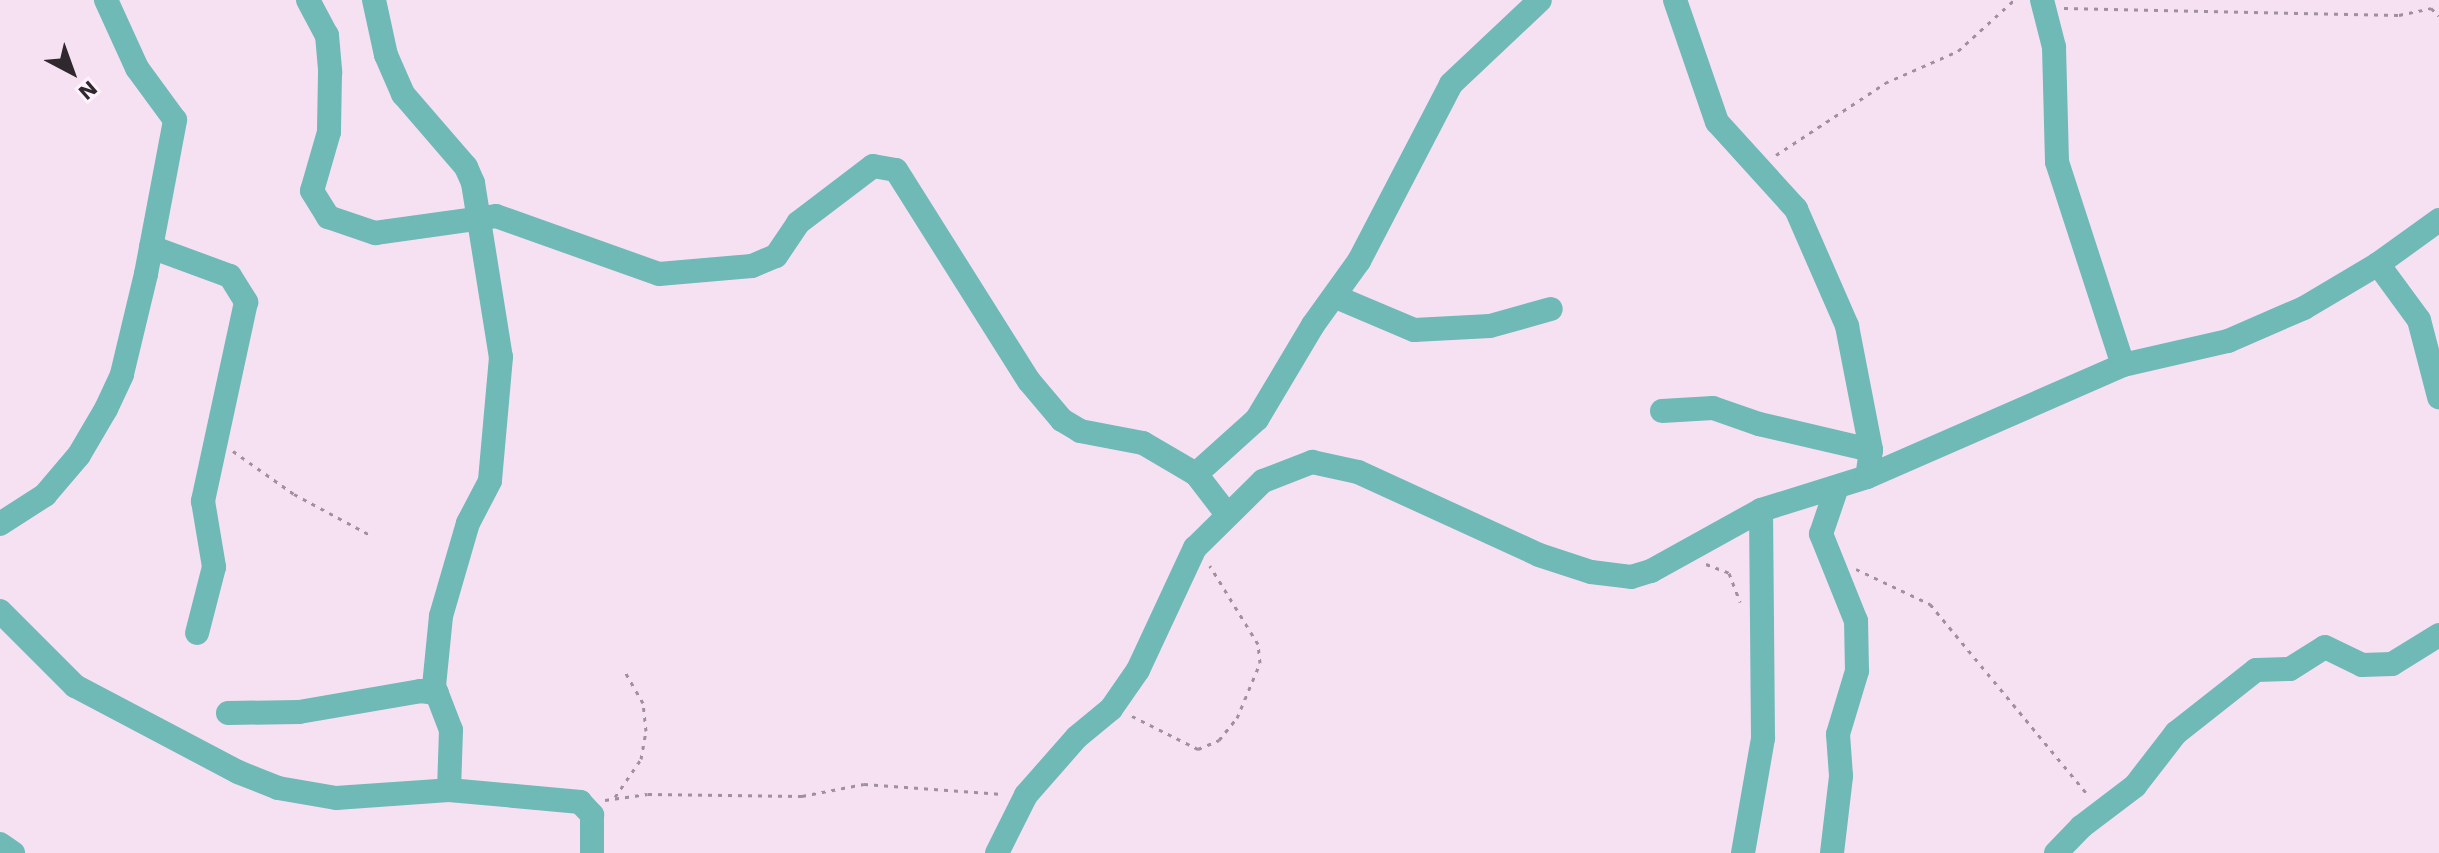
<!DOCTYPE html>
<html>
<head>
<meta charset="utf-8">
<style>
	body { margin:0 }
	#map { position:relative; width:2439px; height:853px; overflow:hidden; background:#f6e1f3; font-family:"Work Sans",sans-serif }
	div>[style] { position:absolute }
	.path>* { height:3px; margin-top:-1.5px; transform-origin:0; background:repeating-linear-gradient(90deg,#a0909d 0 4px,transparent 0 10px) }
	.minor>* { height:24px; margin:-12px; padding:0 12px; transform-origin:12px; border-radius:12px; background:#6fb9b6 }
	span { translate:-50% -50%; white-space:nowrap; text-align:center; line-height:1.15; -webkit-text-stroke:7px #fef2fc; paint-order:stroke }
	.north { position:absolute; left:32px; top:32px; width:80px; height:80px; -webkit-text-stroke:6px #fef2fc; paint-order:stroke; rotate:139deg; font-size:22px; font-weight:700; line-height:32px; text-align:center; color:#30282f }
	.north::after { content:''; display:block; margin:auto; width:28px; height:36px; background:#30282f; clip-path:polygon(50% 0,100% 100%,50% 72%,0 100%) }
</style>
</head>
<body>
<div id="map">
	<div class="path">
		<i style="left:2064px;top:8px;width:335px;rotate:1.2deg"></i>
		<i style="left:2399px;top:15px;width:33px;rotate:-12deg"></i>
		<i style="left:2431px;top:8px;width:11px;rotate:45deg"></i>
		<i style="left:1776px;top:155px;width:131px;rotate:-33.4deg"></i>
		<i style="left:1885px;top:83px;width:80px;rotate:-23.7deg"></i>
		<i style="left:1958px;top:51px;width:76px;rotate:-42.3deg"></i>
		<i style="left:233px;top:451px;width:75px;rotate:35.2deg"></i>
		<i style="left:294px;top:494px;width:86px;rotate:28.3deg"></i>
		<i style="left:1706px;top:564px;width:25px;rotate:21deg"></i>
		<i style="left:1729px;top:573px;width:31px;rotate:69deg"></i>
		<i style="left:1856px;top:569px;width:82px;rotate:25.3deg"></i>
		<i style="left:1930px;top:604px;width:249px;rotate:50.4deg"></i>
		<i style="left:1132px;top:716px;width:74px;rotate:26.6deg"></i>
		<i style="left:1198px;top:749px;width:23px;rotate:-23deg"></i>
		<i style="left:1219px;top:740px;width:28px;rotate:-51deg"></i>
		<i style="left:1237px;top:718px;width:60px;rotate:-67.3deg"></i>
		<i style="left:1260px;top:663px;width:19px;rotate:-96deg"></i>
		<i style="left:1258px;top:644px;width:92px;rotate:-121.6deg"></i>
		<i style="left:615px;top:797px;width:46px;rotate:-55.6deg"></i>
		<i style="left:641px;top:759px;width:28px;rotate:-80deg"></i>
		<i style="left:646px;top:731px;width:28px;rotate:-96deg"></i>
		<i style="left:643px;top:703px;width:36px;rotate:-120deg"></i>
		<i style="left:605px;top:800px;width:43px;rotate:-7.9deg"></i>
		<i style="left:648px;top:794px;width:154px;rotate:0.7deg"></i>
		<i style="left:802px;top:796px;width:63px;rotate:-11deg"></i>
		<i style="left:864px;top:784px;width:139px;rotate:4.1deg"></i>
	</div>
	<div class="minor">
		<i style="left:308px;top:0;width:40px;rotate:62deg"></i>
		<i style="left:327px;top:35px;width:38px;rotate:85deg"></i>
		<i style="left:330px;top:73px;width:59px;rotate:91deg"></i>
		<i style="left:329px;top:132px;width:61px;rotate:106.1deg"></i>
		<i style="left:312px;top:191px;width:31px;rotate:58deg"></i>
		<i style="left:328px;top:217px;width:50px;rotate:18.8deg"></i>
		<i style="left:375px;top:233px;width:122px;rotate:-8deg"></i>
		<i style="left:496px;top:216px;width:173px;rotate:19.6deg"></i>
		<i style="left:659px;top:274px;width:93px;rotate:-4.9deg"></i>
		<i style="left:752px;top:266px;width:26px;rotate:-23deg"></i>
		<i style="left:776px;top:256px;width:40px;rotate:-56deg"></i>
		<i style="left:798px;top:223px;width:94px;rotate:-37.2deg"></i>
		<i style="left:873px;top:166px;width:23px;rotate:10deg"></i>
		<i style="left:896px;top:170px;width:249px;rotate:57.8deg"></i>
		<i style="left:1029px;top:381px;width:51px;rotate:49.8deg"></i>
		<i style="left:1062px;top:420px;width:21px;rotate:31deg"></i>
		<i style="left:1080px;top:431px;width:64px;rotate:10.8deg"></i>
		<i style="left:1143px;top:443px;width:61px;rotate:30.3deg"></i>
		<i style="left:1196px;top:474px;width:49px;rotate:52.4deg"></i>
		<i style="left:374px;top:0;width:56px;rotate:77.7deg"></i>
		<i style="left:386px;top:55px;width:43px;rotate:66.4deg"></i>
		<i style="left:403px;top:94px;width:96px;rotate:49.2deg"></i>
		<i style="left:466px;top:167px;width:17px;rotate:66deg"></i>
		<i style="left:473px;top:183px;width:176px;rotate:80.9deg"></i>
		<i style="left:501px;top:357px;width:124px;rotate:95.1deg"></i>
		<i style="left:490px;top:481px;width:47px;rotate:117.6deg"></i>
		<i style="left:468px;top:523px;width:97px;rotate:106.2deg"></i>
		<i style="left:441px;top:616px;width:70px;rotate:95.7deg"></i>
		<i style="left:434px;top:686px;width:47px;rotate:68.9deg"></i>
		<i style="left:451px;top:730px;width:60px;rotate:91.9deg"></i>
		<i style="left:1675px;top:0;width:129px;rotate:71deg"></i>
		<i style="left:1717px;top:122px;width:118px;rotate:47.8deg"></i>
		<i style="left:1796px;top:209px;width:128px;rotate:66.4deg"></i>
		<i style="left:1847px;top:326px;width:126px;rotate:79deg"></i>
		<i style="left:1871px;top:450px;width:27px;rotate:98deg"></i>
		<i style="left:2042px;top:0;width:49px;rotate:75.7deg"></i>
		<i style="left:2054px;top:47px;width:115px;rotate:88.5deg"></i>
		<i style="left:2057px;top:162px;width:213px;rotate:72deg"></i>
		<i style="left:151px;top:247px;width:84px;rotate:20.2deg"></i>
		<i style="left:230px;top:276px;width:31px;rotate:58deg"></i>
		<i style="left:246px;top:302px;width:204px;rotate:102.2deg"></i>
		<i style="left:203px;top:501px;width:67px;rotate:80.5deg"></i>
		<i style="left:214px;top:567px;width:68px;rotate:104.4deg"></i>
		<i style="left:2378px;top:264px;width:69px;rotate:53.8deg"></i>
		<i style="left:2419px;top:320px;width:80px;rotate:75.4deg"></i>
		<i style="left:1336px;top:297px;width:85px;rotate:22.9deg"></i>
		<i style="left:1414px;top:330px;width:76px;rotate:-3deg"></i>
		<i style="left:1490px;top:326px;width:63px;rotate:-15.6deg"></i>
		<i style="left:1662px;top:411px;width:51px;rotate:-3.4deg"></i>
		<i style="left:1713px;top:408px;width:49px;rotate:19.2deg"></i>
		<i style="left:1759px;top:424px;width:115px;rotate:13.1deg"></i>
		<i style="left:1196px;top:474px;width:82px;rotate:-42deg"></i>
		<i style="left:1257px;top:419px;width:109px;rotate:-59.2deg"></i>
		<i style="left:1313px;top:325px;width:79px;rotate:-54.3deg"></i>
		<i style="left:1359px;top:261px;width:199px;rotate:-62.5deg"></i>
		<i style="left:1451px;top:84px;width:122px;rotate:-43.3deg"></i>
		<i style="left:0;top:524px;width:54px;rotate:-32.8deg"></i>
		<i style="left:45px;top:495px;width:52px;rotate:-49.6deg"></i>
		<i style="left:79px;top:455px;width:53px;rotate:-59.6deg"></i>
		<i style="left:106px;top:409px;width:38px;rotate:-65deg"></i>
		<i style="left:122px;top:374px;width:103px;rotate:-76.5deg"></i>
		<i style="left:146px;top:274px;width:157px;rotate:-79.3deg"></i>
		<i style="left:175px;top:120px;width:64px;rotate:-126.2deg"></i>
		<i style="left:137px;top:68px;width:75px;rotate:-114.5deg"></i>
		<i style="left:0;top:611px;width:106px;rotate:45deg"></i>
		<i style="left:75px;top:686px;width:184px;rotate:27.8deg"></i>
		<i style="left:238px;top:772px;width:43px;rotate:21.8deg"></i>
		<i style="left:278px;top:788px;width:59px;rotate:9.8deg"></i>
		<i style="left:336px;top:798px;width:113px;rotate:-4deg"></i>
		<i style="left:449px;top:790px;width:132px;rotate:5.2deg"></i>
		<i style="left:580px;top:802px;width:18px;rotate:47deg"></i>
		<i style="left:592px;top:815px;width:38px;rotate:90deg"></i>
		<i style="left:228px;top:713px;width:71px;rotate:-0.8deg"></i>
		<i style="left:299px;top:712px;width:123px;rotate:-9.8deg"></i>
		<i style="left:420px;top:691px;width:17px;rotate:7deg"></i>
		<i style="left:0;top:844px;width:16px;rotate:35deg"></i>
		<i style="left:997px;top:853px;width:65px;rotate:-63.4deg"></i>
		<i style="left:1026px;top:795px;width:77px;rotate:-48.7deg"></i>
		<i style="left:1077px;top:737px;width:44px;rotate:-39.5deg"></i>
		<i style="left:1111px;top:709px;width:47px;rotate:-55.3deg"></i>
		<i style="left:1138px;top:670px;width:135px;rotate:-65deg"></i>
		<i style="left:1195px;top:548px;width:95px;rotate:-44.6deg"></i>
		<i style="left:1263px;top:481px;width:53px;rotate:-21.2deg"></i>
		<i style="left:1312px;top:462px;width:47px;rotate:12.3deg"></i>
		<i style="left:1358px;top:472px;width:199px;rotate:24.6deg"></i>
		<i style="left:1539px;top:555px;width:55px;rotate:18.1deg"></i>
		<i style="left:1591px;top:572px;width:40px;rotate:7.1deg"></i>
		<i style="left:1631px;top:577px;width:21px;rotate:-17deg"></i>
		<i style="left:1651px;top:571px;width:126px;rotate:-29deg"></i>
		<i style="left:1761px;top:510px;width:111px;rotate:-17.3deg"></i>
		<i style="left:1867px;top:477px;width:279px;rotate:-23.6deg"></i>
		<i style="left:2123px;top:365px;width:108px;rotate:-12.9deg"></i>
		<i style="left:2228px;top:341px;width:83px;rotate:-23.5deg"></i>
		<i style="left:2304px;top:308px;width:86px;rotate:-30.7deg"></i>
		<i style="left:2378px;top:264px;width:75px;rotate:-35.8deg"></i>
		<i style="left:1743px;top:853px;width:117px;rotate:-80.1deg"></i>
		<i style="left:1763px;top:738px;width:228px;rotate:-90.5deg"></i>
		<i style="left:1832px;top:853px;width:78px;rotate:-83.3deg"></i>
		<i style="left:1841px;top:776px;width:42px;rotate:-94.1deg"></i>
		<i style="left:1838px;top:734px;width:66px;rotate:-73.2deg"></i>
		<i style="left:1857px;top:671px;width:50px;rotate:-91.1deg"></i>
		<i style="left:1856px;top:621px;width:94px;rotate:-111.9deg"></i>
		<i style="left:1821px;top:534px;width:50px;rotate:-71.2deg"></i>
		<i style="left:2056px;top:853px;width:36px;rotate:-46deg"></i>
		<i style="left:2081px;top:827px;width:68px;rotate:-37.2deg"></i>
		<i style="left:2135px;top:786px;width:67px;rotate:-52.3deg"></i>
		<i style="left:2176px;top:733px;width:102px;rotate:-38.2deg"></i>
		<i style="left:2256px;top:670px;width:34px;rotate:-2deg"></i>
		<i style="left:2290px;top:669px;width:41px;rotate:-32.2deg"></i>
		<i style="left:2325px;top:647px;width:41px;rotate:25.9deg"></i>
		<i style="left:2362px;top:665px;width:30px;rotate:-2deg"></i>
		<i style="left:2392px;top:664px;width:55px;rotate:-31.7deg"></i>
	</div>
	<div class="north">N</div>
</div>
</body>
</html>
